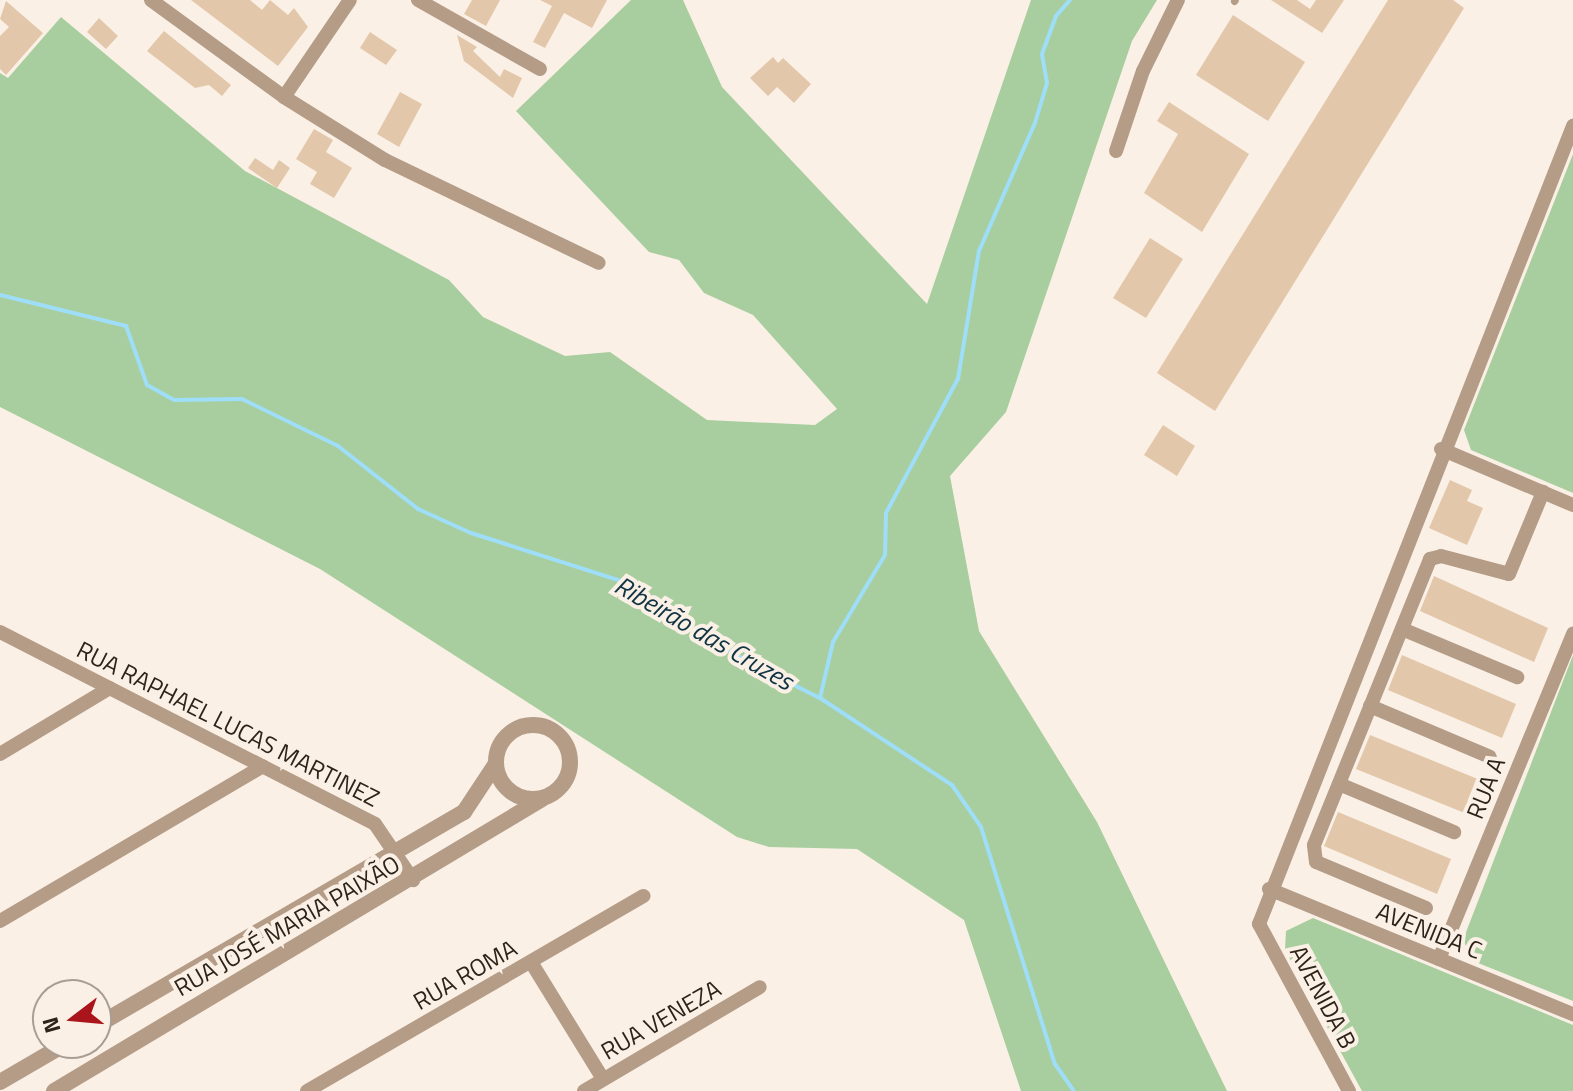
<!DOCTYPE html>
<html>
<head>
<meta charset="utf-8">
<style>
	body { margin:0 }
	#map { position:relative; width:1573px; height:1091px; overflow:hidden; background:#fbf0e5; font-family:"Titillium Web",sans-serif }
	div>[style] { position:absolute }
	.green>* { inset:0; background:#a8ce9f }
	.stream>* { height:4px; margin:-2px; padding:0 2px; transform-origin:2px; border-radius:2px; background:#9fdef9 }
	.building>* { inset:0; background:#e2c7ab }
	.service>* { height:7px; margin:-3.5px; padding:0 3.5px; transform-origin:3.5px; border-radius:3.5px; background:#b49c87 }
	.minor>* { height:14px; margin:-7px; padding:0 7px; transform-origin:7px; border-radius:7px; background:#b49c87 }
	.tertiary>* { height:16px; margin:-8px; padding:0 8px; transform-origin:8px; border-radius:8px; background:#b49c87 }
	.tertiary>.ring { margin:-8px; padding:0; box-sizing:content-box; background:none; border:16px solid #b49c87; border-radius:50% }
	span { translate:-50% -50%; white-space:nowrap; text-align:center; line-height:1.15; -webkit-text-stroke:8px #fbf0e5; paint-order:stroke }
	.street-label { font-size:24px; color:#2d2318 }
	.water-label { font-size:26px; color:#0f3443; font-style:italic }
	.north { position:absolute; left:32px; top:979px; width:80px; height:80px; box-sizing:border-box; background:#fbf0e5; border:2px solid #a99e93; border-radius:50%; rotate:254deg; font-size:22px; font-weight:700; line-height:32px; text-align:center; color:#2d2318 }
	.north::after { content:''; display:block; margin:auto; width:28px; height:36px; background:#a9151a; clip-path:polygon(50% 0,100% 100%,50% 72%,0 100%) }
</style>
</head>
<body>
<div id="map">
	<div class="green">
		<i style="clip-path:polygon(631px 0,683px 0,722px 87px,927px 304px,1031px 0,1157px 0,1132px 41px,1006px 412px,950px 476px,979px 631px,1097px 822px,1227px 1091px,1021px 1091px,964px 920px,857px 849px,769px 847px,737px 837px,320px 569px,0 407px,0 73px,8px 78px,61px 17px,245px 171px,449px 280px,483px 317px,565px 356px,610px 352px,707px 420px,815px 425px,837px 409px,753px 315px,704px 293px,679px 260px,649px 252px,516px 111px)"></i>
		<i style="clip-path:polygon(1573px 154px,1573px 493px,1471px 450px,1464px 430px)"></i>
		<i style="clip-path:polygon(1573px 655px,1573px 1001px,1473px 961px,1463px 940px)"></i>
		<i style="clip-path:polygon(1313px 918px,1573px 1025px,1573px 1091px,1362px 1091px,1285px 950px,1286px 931px)"></i>
	</div>
	<div class="stream">
		<i style="left:0;top:295px;width:130px;rotate:13.8deg"></i>
		<i style="left:126px;top:326px;width:63px;rotate:70.4deg"></i>
		<i style="left:147px;top:385px;width:31px;rotate:29deg"></i>
		<i style="left:174px;top:400px;width:68px;rotate:-0.8deg"></i>
		<i style="left:242px;top:399px;width:107px;rotate:26.1deg"></i>
		<i style="left:338px;top:446px;width:102px;rotate:38.2deg"></i>
		<i style="left:418px;top:509px;width:58px;rotate:24.4deg"></i>
		<i style="left:471px;top:533px;width:154px;rotate:17.7deg"></i>
		<i style="left:618px;top:580px;width:156px;rotate:32.2deg"></i>
		<i style="left:750px;top:663px;width:78px;rotate:26.6deg"></i>
		<i style="left:820px;top:698px;width:158px;rotate:33.4deg"></i>
		<i style="left:952px;top:785px;width:51px;rotate:55.4deg"></i>
		<i style="left:981px;top:827px;width:248px;rotate:72.7deg"></i>
		<i style="left:1055px;top:1064px;width:33px;rotate:55deg"></i>
		<i style="left:820px;top:698px;width:57px;rotate:-76.9deg"></i>
		<i style="left:833px;top:642px;width:101px;rotate:-59.1deg"></i>
		<i style="left:885px;top:555px;width:42px;rotate:-88.6deg"></i>
		<i style="left:886px;top:513px;width:152px;rotate:-61.8deg"></i>
		<i style="left:958px;top:379px;width:130px;rotate:-80.7deg"></i>
		<i style="left:979px;top:251px;width:140px;rotate:-66.4deg"></i>
		<i style="left:1035px;top:123px;width:42px;rotate:-73.3deg"></i>
		<i style="left:1047px;top:83px;width:29px;rotate:-100deg"></i>
		<i style="left:1042px;top:54px;width:40px;rotate:-69.8deg"></i>
		<i style="left:1056px;top:16px;width:21px;rotate:-49deg"></i>
	</div>
	<div class="building">
		<i style="clip-path:polygon(191px 0,250px 0,262px 10px,270px 0,288px 15px,294px 8px,308px 27px,278px 66px)"></i>
		<i style="clip-path:polygon(472px 0,500px 0,486px 26px,464px 14px)"></i>
		<i style="clip-path:polygon(540px 0,607px 0,592px 28px,564px 13px,545px 48px,533px 42px,552px 6px)"></i>
		<i style="clip-path:polygon(1271px 0,1297px 0,1310px 9px,1316px 0,1344px 0,1322px 33px)"></i>
		<i style="clip-path:polygon(1388px 0,1453px 0,1464px 8px,1215px 411px,1157px 373px)"></i>
		<i style="clip-path:polygon(6px 1px,43px 33px,6px 75px,0 69px,0 36px,9px 27px,0 19px)"></i>
		<i style="clip-path:polygon(1233px 15px,1305px 62px,1268px 121px,1196px 75px)"></i>
		<i style="clip-path:polygon(99px 18px,118px 36px,106px 49px,87px 32px)"></i>
		<i style="clip-path:polygon(164px 31px,231px 85px,222px 96px,209px 85px,195px 88px,147px 51px)"></i>
		<i style="clip-path:polygon(370px 32px,397px 50px,386px 65px,360px 48px)"></i>
		<i style="clip-path:polygon(457px 35px,477px 47px,473px 51px,500px 77px,504px 69px,522px 78px,513px 98px,464px 61px)"></i>
		<i style="clip-path:polygon(773px 57px,778px 63px,783px 58px,811px 84px,794px 103px,777px 87px,768px 96px,750px 78px)"></i>
		<i style="clip-path:polygon(400px 92px,422px 104px,399px 147px,377px 134px)"></i>
		<i style="clip-path:polygon(1169px 102px,1249px 154px,1202px 232px,1144px 193px,1178px 134px,1157px 121px)"></i>
		<i style="clip-path:polygon(314px 129px,333px 140px,326px 152px,352px 168px,334px 198px,310px 184px,317px 172px,296px 159px)"></i>
		<i style="clip-path:polygon(255px 158px,273px 170px,279px 160px,290px 168px,277px 188px,248px 168px)"></i>
		<i style="clip-path:polygon(1150px 238px,1183px 259px,1146px 318px,1113px 298px)"></i>
		<i style="clip-path:polygon(1163px 425px,1195px 446px,1177px 476px,1144px 455px)"></i>
		<i style="clip-path:polygon(1450px 480px,1472px 490px,1467px 501px,1483px 508px,1467px 545px,1429px 528px)"></i>
		<i style="clip-path:polygon(1434px 576px,1548px 628px,1534px 662px,1420px 611px)"></i>
		<i style="clip-path:polygon(1402px 655px,1516px 704px,1502px 738px,1388px 690px)"></i>
		<i style="clip-path:polygon(1370px 735px,1485px 782px,1472px 816px,1356px 769px)"></i>
		<i style="clip-path:polygon(1338px 812px,1451px 859px,1437px 894px,1324px 846px)"></i>
	</div>
	<div class="service">
		<i style="left:1234px;top:1px;width:1px;rotate:-45deg"></i>
	</div>
	<div class="minor">
		<i style="left:151px;top:0;width:165px;rotate:36.1deg"></i>
		<i style="left:284px;top:97px;width:119px;rotate:32deg"></i>
		<i style="left:385px;top:160px;width:237px;rotate:25.7deg"></i>
		<i style="left:418px;top:0;width:140px;rotate:29.5deg"></i>
		<i style="left:284px;top:97px;width:117px;rotate:-55.8deg"></i>
		<i style="left:1116px;top:151px;width:84px;rotate:-71.4deg"></i>
		<i style="left:1143px;top:71px;width:79px;rotate:-63.8deg"></i>
		<i style="left:1441px;top:449px;width:143px;rotate:23deg"></i>
		<i style="left:1402px;top:629px;width:125px;rotate:22.7deg"></i>
		<i style="left:0;top:632px;width:421px;rotate:27.1deg"></i>
		<i style="left:375px;top:824px;width:68px;rotate:55.8deg"></i>
		<i style="left:1370px;top:706px;width:130px;rotate:23deg"></i>
		<i style="left:0;top:754px;width:128px;rotate:-31deg"></i>
		<i style="left:1339px;top:784px;width:125px;rotate:22.7deg"></i>
		<i style="left:1269px;top:889px;width:329px;rotate:22.4deg"></i>
		<i style="left:1426px;top:908px;width:119px;rotate:-157.3deg"></i>
		<i style="left:1316px;top:862px;width:17px;rotate:-97deg"></i>
		<i style="left:1314px;top:845px;width:309px;rotate:-67.9deg"></i>
		<i style="left:1430px;top:559px;width:11px;rotate:-15deg"></i>
		<i style="left:1441px;top:556px;width:70px;rotate:14.8deg"></i>
		<i style="left:1509px;top:574px;width:89px;rotate:-67.5deg"></i>
		<i style="left:0;top:921px;width:305px;rotate:-30.5deg"></i>
		<i style="left:1439px;top:959px;width:352px;rotate:-67.6deg"></i>
		<i style="left:531px;top:962px;width:137px;rotate:58.4deg"></i>
		<i style="left:307px;top:1091px;width:389px;rotate:-30.1deg"></i>
		<i style="left:584px;top:1091px;width:204px;rotate:-30.6deg"></i>
		<i style="left:1349px;top:1091px;width:190px;rotate:-118.3deg"></i>
		<i style="left:1259px;top:924px;width:858px;rotate:-68.52deg"></i>
	</div>
	<div class="tertiary">
		<i class="ring" style="left:496px;top:725px;width:58px;height:58px"></i>
		<i style="left:96px;top:1026px;width:426px;rotate:-30.2deg"></i>
		<i style="left:464px;top:812px;width:56px;rotate:-56.6deg"></i>
		<i style="left:0;top:1082px;width:78px;rotate:-30.2deg"></i>
		<i style="left:54px;top:1091px;width:569px;rotate:-30.89deg"></i>
	</div>
	<div class="street-label">
		<span style="left:228px;top:724px;rotate:27deg">RUA RAPHAEL LUCAS MARTINEZ</span>
		<span style="left:1486px;top:788px;rotate:-68deg">RUA A</span>
		<span style="left:287px;top:926px;rotate:-30deg">RUA JOSÉ MARIA PAIXÃO</span>
		<span style="left:1429px;top:931px;rotate:22deg">AVENIDA C</span>
		<span style="left:465px;top:975px;rotate:-30deg">RUA ROMA</span>
		<span style="left:1323px;top:997px;rotate:62deg">AVENIDA B</span>
		<span style="left:661px;top:1020px;rotate:-30deg">RUA VENEZA</span>
	</div>
	<div class="water-label">
		<span style="left:704px;top:633px;rotate:30deg">Ribeirão das Cruzes</span>
	</div>
	<div class="north">N</div>
</div>
</body>
</html>
